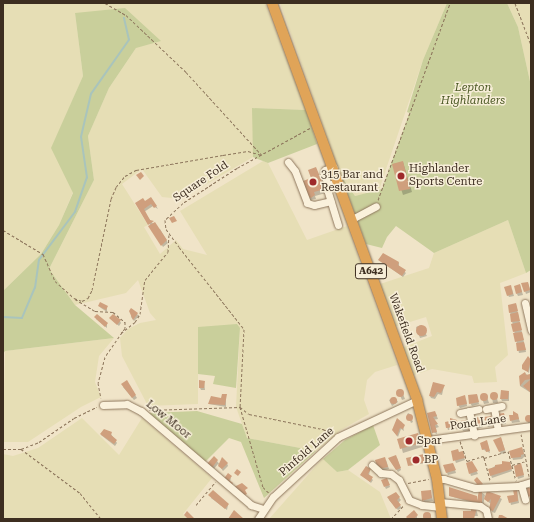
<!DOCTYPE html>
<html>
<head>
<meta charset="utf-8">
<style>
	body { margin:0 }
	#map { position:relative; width:534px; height:522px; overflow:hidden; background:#f0e4c8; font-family:"Roboto Serif",serif }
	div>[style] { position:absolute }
	.farmland>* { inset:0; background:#e6deb5 }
	.green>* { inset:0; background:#c9cf9b }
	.shadow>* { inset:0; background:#0003 }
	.stream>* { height:1.5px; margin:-0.75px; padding:0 0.75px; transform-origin:0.75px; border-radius:0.75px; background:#a9c4bc }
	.building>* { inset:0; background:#cf9f7d }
	.round { border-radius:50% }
	.path>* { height:1px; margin-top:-0.5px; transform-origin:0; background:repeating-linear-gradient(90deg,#8d765c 0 3px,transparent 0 5px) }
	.roads { filter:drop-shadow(0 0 1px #8d765c) drop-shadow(0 0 1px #8d765c) }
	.minor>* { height:7px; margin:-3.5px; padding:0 3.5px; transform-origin:3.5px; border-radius:3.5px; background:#faf1dc }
	.highway>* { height:10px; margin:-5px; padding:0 5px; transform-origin:5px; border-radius:5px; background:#e0a458 }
	.dots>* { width:11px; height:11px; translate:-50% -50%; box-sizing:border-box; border:2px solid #f7eed8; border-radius:50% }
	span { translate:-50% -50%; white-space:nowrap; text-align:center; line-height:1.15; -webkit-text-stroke:3px #f7eed8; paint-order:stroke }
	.shield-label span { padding:1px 3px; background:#f7eed8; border:1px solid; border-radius:3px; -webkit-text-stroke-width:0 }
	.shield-label { font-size:10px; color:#3d2e20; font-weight:700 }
	.park-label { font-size:11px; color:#4d5a26; font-style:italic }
	.poi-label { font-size:11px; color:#3d2e20 }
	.left { translate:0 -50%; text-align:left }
	.street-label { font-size:11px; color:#3d2e20 }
	.frame { position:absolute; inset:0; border:4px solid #3d2e20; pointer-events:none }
</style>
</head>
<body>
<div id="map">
	<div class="farmland">
		<i style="clip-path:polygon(3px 3px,265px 3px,306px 110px,253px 108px,253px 157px,181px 199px,162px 197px,142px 169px,122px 184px,148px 225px,144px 227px,160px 254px,176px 240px,183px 249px,207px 255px,180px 211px,263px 161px,268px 163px,307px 240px,347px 226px,397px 365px,375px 372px,367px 380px,364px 400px,369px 414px,341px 430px,316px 451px,247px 438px,236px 407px,240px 328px,198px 327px,198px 404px,148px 406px,122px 356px,120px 338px,128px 329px,140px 323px,156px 320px,150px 313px,138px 280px,126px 293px,75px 305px,49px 269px,94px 180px,88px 136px,109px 88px,136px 48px,75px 13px,83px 76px,52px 148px,73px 192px,59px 225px,41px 254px,3px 291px)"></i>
		<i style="clip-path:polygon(280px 3px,447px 3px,423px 60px,379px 190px,355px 196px,341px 176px)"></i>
		<i style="clip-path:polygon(507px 3px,531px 3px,531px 86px,518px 27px)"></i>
		<i style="clip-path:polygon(508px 220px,526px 273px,500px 283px,508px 355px,495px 367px,497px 382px,474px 383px,472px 376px,432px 369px,408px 377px,399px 349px,432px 336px,426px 317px,394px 327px,380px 284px,429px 268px,434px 253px)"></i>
		<i style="clip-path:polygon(114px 338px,99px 356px,95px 382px,101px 397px,81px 407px,28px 442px,3px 442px,5px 351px)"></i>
		<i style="clip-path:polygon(82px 418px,119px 455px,142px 418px,212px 478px,183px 514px,188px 519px,3px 519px,3px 454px,13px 456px,38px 448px)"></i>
		<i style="clip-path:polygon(323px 458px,337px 472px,348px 470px,380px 492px,391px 519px,269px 519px)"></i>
	</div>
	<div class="green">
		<i style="clip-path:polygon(447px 3px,507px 3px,518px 27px,531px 86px,531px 270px,526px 273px,508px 220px,434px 253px,396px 226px,387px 237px,382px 248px,366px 244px,341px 176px,355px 196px,382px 189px,409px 114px,412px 114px,407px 112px,423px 60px)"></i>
		<i style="clip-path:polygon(125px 8px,161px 41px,136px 48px,109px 88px,88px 136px,94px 180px,49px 269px,75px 305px,114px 338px,5px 351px,3px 354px,3px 291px,41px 254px,59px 225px,73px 193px,51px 148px,83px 76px,75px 13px)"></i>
		<i style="clip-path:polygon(252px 108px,306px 110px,317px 144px,268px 163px,253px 157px)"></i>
		<i style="clip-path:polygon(237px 324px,240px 328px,236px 388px,213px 384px,215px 376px,198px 374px,198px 327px)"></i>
		<i style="clip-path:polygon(197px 411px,242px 424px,247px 438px,316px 451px,264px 498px,241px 442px,229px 438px,205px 462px,149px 413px)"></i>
		<i style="clip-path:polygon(373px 425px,380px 445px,348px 470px,337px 472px,323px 459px,345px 440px)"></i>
	</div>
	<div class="shadow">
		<i style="clip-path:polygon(403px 162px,412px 192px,403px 195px,393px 164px)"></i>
		<i style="clip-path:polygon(309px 171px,326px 193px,315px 196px,316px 199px,310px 200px,308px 196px,312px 179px)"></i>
		<i style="clip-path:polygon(151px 198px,158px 209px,153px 206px,144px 212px,158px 230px,160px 229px,168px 243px,163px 247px,137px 203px,145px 202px)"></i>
		<i style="clip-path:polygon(379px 260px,399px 263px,399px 267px,406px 273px,403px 277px)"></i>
		<i style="clip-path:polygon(528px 283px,531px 292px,526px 294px,525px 291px)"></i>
		<i style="clip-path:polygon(520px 285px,523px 295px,518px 296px,517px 294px)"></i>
		<i style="clip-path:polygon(512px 289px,514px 296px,509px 297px,508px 295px)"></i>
		<i style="clip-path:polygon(516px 304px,526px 352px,519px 353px,510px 312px)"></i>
		<i style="clip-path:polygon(99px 306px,107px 307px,107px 312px,101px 308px)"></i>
		<i style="clip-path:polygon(132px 309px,139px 316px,134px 321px,131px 317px)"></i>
		<i style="clip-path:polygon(97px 315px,107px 324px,107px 328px,96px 319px)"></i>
		<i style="clip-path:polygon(112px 320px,120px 321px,121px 323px,119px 326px)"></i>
		<i style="clip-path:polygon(421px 325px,427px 336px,420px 338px,416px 327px)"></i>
		<i style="clip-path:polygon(528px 358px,531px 361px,529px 373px,524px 369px)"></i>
		<i style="clip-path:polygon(525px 373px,531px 378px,531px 393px,520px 386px,520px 376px)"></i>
		<i style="clip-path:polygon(127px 382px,137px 398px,134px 400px,123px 387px)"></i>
		<i style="clip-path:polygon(204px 382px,205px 390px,201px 390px,200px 388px)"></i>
		<i style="clip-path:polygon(444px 386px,442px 395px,438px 394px,435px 399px,431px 398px,430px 396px)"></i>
		<i style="clip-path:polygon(401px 389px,405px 399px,402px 400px,398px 391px)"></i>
		<i style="clip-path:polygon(509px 392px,509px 401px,502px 401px,501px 399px)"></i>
		<i style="clip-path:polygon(491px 393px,496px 393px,498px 403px,493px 403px)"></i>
		<i style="clip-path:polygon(486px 394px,489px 403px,484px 404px,481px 395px)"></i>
		<i style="clip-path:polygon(226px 395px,226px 407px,209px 404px,222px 399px)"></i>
		<i style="clip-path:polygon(477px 395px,479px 404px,472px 406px,470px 403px)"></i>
		<i style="clip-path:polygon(395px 397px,398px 402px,392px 406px,389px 400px)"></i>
		<i style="clip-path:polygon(466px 399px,467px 406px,460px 408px,458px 405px)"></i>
		<i style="clip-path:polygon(409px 413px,413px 422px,411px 423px,407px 414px)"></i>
		<i style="clip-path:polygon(428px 414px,436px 414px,438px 419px,433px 420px,439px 427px,436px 428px,437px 434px,433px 432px)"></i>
		<i style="clip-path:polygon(504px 414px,506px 424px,500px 425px,499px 423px)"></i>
		<i style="clip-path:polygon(517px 414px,520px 422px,512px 423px,511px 420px)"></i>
		<i style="clip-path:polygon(531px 415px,531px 423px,528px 423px,526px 416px)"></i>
		<i style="clip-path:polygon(481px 418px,483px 427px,477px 429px,475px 419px)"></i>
		<i style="clip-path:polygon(452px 419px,456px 421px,459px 429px,448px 430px,446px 423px)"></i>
		<i style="clip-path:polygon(492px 419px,494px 426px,488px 427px,487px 425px)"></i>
		<i style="clip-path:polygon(397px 420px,402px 422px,404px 431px,401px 429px,398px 437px,394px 432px)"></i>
		<i style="clip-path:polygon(467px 421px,470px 431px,463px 431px,462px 429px)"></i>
		<i style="clip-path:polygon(109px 431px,117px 443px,115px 446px,101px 435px)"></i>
		<i style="clip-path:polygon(417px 434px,422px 447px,403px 453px,399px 439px)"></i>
		<i style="clip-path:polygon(501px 438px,506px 453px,501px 454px,495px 441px)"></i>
		<i style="clip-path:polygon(488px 445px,490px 453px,482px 449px)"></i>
		<i style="clip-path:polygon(522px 448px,525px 456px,522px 459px,513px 460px,512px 457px)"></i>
		<i style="clip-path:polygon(452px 452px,462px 452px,465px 460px,456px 463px)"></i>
		<i style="clip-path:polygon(424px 456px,426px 463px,409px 466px)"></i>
		<i style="clip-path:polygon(214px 457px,220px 465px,227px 463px,228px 466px,223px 471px,218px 464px,212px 471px,208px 467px)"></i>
		<i style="clip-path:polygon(397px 458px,401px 470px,398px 472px,389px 459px)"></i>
		<i style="clip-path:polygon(386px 460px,389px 469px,380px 471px,379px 469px)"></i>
		<i style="clip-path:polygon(472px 462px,478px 474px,471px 476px,467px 463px)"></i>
		<i style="clip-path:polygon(511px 465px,512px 471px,492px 478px,489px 470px,495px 466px)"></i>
		<i style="clip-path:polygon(444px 466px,454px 467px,456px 473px,448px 475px)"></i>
		<i style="clip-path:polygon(515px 467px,522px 467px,524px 477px,518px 479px)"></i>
		<i style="clip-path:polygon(370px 470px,369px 476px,373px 480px,371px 483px,362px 475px)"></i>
		<i style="clip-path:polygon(231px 477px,230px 482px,234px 486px,225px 483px)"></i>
		<i style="clip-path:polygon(388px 481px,390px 487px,386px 489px,385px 487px)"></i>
		<i style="clip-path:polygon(517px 490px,519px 503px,511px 505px,509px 497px,515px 495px)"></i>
		<i style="clip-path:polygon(213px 491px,228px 505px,227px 510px,211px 498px)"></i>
		<i style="clip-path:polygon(422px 491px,430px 491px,433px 501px,424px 503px)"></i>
		<i style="clip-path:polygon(480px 491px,485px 495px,483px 506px,450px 496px,476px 497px,478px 501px)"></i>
		<i style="clip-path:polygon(488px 492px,502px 499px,495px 513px,492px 512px,491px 504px,487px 501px)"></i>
		<i style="clip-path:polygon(396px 494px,401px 500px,398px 503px,402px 508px,398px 510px,389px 500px)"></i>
		<i style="clip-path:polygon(476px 508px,478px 516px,474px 516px,474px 519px,464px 519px)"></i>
		<i style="clip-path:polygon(425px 513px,429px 513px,432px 519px,423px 519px)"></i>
		<i style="clip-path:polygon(417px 515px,417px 519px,408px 519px)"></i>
	</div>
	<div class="stream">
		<i style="left:3px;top:317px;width:19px;rotate:3deg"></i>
		<i style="left:22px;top:318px;width:33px;rotate:-67deg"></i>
		<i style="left:35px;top:288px;width:28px;rotate:-82deg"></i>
		<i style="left:39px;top:260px;width:60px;rotate:-53.1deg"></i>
		<i style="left:75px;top:212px;width:36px;rotate:-71deg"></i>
		<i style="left:87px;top:178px;width:41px;rotate:-98.3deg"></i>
		<i style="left:81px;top:137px;width:44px;rotate:-76.9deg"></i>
		<i style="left:91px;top:94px;width:66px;rotate:-54.9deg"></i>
		<i style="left:129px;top:40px;width:22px;rotate:-103deg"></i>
	</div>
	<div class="building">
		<i style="clip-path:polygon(403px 161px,410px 189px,399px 191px,392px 164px)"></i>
		<i style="clip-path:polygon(316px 167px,325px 189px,314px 192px,315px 195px,311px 198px,307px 196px,303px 181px,311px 178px,308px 170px)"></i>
		<i style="clip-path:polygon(141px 172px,144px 176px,140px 180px,136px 175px)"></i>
		<i style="clip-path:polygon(151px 197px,157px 206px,154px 208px,151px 204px,144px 209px,150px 220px,154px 221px,148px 225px,135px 203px,143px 198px,145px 201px)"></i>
		<i style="clip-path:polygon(174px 216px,177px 221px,172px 223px,169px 218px)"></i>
		<i style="clip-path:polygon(155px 222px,167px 240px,161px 246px,148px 226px)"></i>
		<i style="clip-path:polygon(383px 253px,399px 262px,398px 265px,406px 270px,402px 276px,378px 260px)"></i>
		<i style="clip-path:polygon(528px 282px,530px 290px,524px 292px,521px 283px)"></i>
		<i style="clip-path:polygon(520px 284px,522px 292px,516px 294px,514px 286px)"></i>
		<i style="clip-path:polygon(511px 285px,513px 294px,507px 296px,504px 287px)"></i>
		<i style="clip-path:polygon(100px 302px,108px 306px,106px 310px,98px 306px)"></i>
		<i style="clip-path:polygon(516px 303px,518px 311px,509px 313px,508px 305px)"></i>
		<i style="clip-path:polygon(131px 308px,138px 313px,133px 320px,129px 311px)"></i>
		<i style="clip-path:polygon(518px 312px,520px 321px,511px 322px,510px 314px)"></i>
		<i style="clip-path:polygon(97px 314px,108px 323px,105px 327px,94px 317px)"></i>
		<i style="clip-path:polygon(113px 314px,121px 320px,117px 325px,109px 318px)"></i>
		<i style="clip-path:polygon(520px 322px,522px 330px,513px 332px,511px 324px)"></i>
		<i class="round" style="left:415.5px;top:324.5px;width:11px;height:11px"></i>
		<i style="clip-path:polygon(522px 332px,524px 340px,515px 342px,513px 333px)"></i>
		<i style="clip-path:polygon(524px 342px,526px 350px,517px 351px,516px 343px)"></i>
		<i style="clip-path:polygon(528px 356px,531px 360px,528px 372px,522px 369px,522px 365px)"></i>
		<i style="clip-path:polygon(525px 372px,526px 375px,530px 374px,531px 379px,525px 380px,520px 386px,519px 376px)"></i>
		<i style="clip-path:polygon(127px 380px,136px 395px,132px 398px,121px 384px)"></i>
		<i style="clip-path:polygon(199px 380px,205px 381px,204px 388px,199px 388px)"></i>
		<i style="clip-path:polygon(530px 380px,531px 382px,531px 393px,523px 386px)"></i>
		<i style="clip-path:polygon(433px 382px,445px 385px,441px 393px,437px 392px,434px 397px,429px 396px)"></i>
		<i class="round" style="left:396px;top:389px;width:8px;height:8px"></i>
		<i style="clip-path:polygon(501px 390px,509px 391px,508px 399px,500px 399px)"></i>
		<i class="round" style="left:490px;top:392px;width:8px;height:8px"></i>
		<i class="round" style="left:480px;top:393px;width:8px;height:8px"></i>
		<i style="clip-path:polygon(222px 394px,227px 394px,225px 405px,208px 404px,211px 396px,221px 398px)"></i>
		<i style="clip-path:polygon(477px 394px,479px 402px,469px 404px,468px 395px)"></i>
		<i style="clip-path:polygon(465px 395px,467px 404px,457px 406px,456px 398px)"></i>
		<i class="round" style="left:389.5px;top:396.5px;width:7px;height:7px"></i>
		<i style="clip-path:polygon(435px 411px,437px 416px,433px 417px,438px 424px,435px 425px,437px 432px,432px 433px,427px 413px)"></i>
		<i style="clip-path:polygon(513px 411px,518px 414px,519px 419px,510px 421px,509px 415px,513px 415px)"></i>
		<i style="clip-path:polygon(504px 413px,506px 421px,498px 423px,497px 414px)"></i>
		<i class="round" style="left:405.5px;top:413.5px;width:7px;height:7px"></i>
		<i class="round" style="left:524.5px;top:414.5px;width:7px;height:7px"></i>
		<i style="clip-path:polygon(492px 416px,493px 424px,486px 425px,484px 417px)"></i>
		<i style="clip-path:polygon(481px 417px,483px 425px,475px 427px,473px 418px)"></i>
		<i style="clip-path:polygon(397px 418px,405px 425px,403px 429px,400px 428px,397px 436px,392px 430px)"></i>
		<i style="clip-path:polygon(450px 418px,457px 420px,458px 427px,446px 428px,445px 422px,450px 421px)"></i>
		<i style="clip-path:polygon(467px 420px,469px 429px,461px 429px,460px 421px)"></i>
		<i style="clip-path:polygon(104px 429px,112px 432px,111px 435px,117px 440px,114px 444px,100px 434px)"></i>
		<i style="clip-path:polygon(418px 433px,421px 443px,400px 449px,397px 439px)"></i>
		<i style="clip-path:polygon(501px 437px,505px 450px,499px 452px,493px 440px)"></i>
		<i style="clip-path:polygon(487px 440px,490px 451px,486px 452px,485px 449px,482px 450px,480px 443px)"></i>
		<i style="clip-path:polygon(522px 447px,524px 454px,521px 455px,521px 457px,511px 458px,509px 451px)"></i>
		<i style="clip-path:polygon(458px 449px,459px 452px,463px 451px,465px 458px,453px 461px,451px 451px)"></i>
		<i style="clip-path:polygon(424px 454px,426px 462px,408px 466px,406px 458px)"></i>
		<i style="clip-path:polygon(396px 455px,401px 468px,396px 470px,388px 458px)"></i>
		<i style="clip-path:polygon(214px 456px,218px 460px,211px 469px,206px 465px)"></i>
		<i style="clip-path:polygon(222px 457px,228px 463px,222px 469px,218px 466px)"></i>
		<i style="clip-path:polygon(385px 457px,388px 467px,378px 469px,375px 460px)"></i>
		<i style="clip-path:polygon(472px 461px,478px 471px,469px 474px,466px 463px)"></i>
		<i style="clip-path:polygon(502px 461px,510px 462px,512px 469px,490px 476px,488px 469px,495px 467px,495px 465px,502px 464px)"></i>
		<i style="clip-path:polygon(453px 463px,456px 470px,446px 473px,443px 465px)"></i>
		<i style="clip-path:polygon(521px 463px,524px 475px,516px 477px,514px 466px)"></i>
		<i style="clip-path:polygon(366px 466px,371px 469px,368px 474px,373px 477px,370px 482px,360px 475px)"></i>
		<i style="clip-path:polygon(237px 469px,241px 472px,238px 476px,234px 473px)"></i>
		<i style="clip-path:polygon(228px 473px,232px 476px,229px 480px,233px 483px,231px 486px,223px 480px)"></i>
		<i style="clip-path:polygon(477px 477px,483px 484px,479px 487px,474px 480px)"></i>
		<i style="clip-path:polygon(387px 478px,390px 485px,384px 487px,381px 480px)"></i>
		<i style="clip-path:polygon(242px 483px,248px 488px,245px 490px,247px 494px,243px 496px,234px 487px)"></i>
		<i style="clip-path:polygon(449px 487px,477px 496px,477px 501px,479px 490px,482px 490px,482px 504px,449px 496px)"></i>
		<i style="clip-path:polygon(527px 488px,531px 488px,531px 496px,528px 497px)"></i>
		<i style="clip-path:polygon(517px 489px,518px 501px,509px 503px,507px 496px,514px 495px,513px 490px)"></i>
		<i style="clip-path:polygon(213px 490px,229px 504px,225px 509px,208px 495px)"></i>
		<i style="clip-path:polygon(431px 490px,432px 498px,422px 501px,421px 491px)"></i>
		<i style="clip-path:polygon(487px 491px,501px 496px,493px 511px,489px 510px,491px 499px,488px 502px,484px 499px)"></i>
		<i style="clip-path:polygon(396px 492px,400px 497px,397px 500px,401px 505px,396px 509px,387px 497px)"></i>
		<i style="clip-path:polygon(471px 507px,477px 507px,474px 519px,463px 519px,463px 511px,471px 511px)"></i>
		<i style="clip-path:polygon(234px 510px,244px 519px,228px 519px)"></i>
		<i style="clip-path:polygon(414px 510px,418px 515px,414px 519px,408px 519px,406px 517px)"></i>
		<i style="clip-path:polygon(187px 511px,194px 518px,197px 519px,188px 519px,184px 515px)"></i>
		<i class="round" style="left:423px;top:512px;width:8px;height:8px"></i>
		<i style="clip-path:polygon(499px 515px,502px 515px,509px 519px,498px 519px)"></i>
	</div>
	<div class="path">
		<i style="left:105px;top:3px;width:24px;rotate:30deg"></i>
		<i style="left:126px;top:15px;width:83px;rotate:43.5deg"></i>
		<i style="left:186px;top:72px;width:111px;rotate:47.6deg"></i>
		<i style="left:515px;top:3px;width:45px;rotate:69.1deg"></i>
		<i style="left:310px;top:128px;width:83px;rotate:151.3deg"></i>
		<i style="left:237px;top:168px;width:64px;rotate:147.1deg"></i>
		<i style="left:183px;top:203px;width:25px;rotate:137deg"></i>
		<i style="left:165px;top:220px;width:9px;rotate:84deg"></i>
		<i style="left:166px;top:229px;width:22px;rotate:54deg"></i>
		<i style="left:179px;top:247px;width:105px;rotate:51.6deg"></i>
		<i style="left:244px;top:329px;width:78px;rotate:92.9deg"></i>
		<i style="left:240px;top:407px;width:11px;rotate:38deg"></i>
		<i style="left:249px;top:414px;width:76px;rotate:11.5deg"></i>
		<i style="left:323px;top:429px;width:10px;rotate:29deg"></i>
		<i style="left:378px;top:200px;width:210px;rotate:-69.9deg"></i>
		<i style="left:3px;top:230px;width:47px;rotate:31deg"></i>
		<i style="left:43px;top:254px;width:30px;rotate:66deg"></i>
		<i style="left:55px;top:281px;width:25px;rotate:42deg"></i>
		<i style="left:74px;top:298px;width:9px;rotate:21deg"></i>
		<i style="left:82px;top:301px;width:7px;rotate:-27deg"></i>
		<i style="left:88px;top:298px;width:9px;rotate:-63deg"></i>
		<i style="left:92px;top:290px;width:93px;rotate:-78.2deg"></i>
		<i style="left:111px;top:199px;width:13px;rotate:-67deg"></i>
		<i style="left:116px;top:187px;width:14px;rotate:-51deg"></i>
		<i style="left:125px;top:176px;width:13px;rotate:-29deg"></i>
		<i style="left:136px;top:170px;width:88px;rotate:-9.8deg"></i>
		<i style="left:223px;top:155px;width:25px;rotate:-9deg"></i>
		<i style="left:248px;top:151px;width:14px;rotate:17deg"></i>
		<i style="left:75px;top:299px;width:23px;rotate:31deg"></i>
		<i style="left:95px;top:311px;width:18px;rotate:3deg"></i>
		<i style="left:113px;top:312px;width:16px;rotate:40deg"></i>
		<i style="left:125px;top:322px;width:6px;rotate:90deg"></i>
		<i style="left:125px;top:328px;width:35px;rotate:125deg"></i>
		<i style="left:105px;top:357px;width:27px;rotate:105deg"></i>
		<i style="left:98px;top:383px;width:15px;rotate:79deg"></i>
		<i style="left:121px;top:333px;width:18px;rotate:-38deg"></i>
		<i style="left:135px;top:322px;width:9px;rotate:-58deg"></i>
		<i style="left:140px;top:314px;width:34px;rotate:-82deg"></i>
		<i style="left:145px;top:280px;width:36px;rotate:-51deg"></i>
		<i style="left:168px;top:252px;width:17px;rotate:-87deg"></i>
		<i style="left:149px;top:410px;width:91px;rotate:-1.9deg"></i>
		<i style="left:240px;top:407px;width:83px;rotate:74deg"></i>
		<i style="left:263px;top:487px;width:8px;rotate:45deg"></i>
		<i style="left:521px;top:434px;width:43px;rotate:79.2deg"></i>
		<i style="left:460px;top:441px;width:21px;rotate:71deg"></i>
		<i style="left:467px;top:461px;width:17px;rotate:-17deg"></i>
		<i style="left:483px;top:456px;width:2px;rotate:63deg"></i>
		<i style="left:3px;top:449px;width:18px"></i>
		<i style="left:21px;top:449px;width:19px;rotate:-21deg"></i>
		<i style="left:39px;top:442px;width:42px;rotate:-34.4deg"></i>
		<i style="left:74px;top:418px;width:25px;rotate:-26deg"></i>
		<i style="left:21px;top:449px;width:74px;rotate:36.7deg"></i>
		<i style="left:80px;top:493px;width:33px;rotate:51deg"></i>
		<i style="left:512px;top:465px;width:15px;rotate:-16deg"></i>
		<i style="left:490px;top:480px;width:23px;rotate:-105deg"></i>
		<i style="left:484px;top:458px;width:25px;rotate:-16deg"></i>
		<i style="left:508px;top:451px;width:31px;rotate:75deg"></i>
		<i style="left:408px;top:483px;width:21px;rotate:-11deg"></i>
		<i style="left:196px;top:505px;width:30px;rotate:-50deg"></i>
		<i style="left:391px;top:519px;width:19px;rotate:-47deg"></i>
	</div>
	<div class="roads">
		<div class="minor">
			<i style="left:288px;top:162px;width:11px;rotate:52deg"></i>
			<i style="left:295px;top:171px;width:34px;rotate:69deg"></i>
			<i style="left:307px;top:203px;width:7px;rotate:16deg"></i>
			<i style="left:314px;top:205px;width:17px;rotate:-13deg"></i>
			<i style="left:328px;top:185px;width:12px;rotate:-110deg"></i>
			<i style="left:324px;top:174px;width:4px;rotate:-76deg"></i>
			<i style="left:325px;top:170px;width:9px;rotate:-21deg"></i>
			<i style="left:352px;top:219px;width:27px;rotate:-28deg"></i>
			<i style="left:338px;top:225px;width:37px;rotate:-107deg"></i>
			<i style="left:327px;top:190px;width:5px;rotate:-79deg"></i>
			<i style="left:328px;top:185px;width:11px;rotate:-15deg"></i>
			<i style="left:525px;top:303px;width:28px;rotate:77deg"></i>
			<i style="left:103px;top:405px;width:24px;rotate:-2deg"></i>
			<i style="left:127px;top:404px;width:16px;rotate:27deg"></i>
			<i style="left:141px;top:411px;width:145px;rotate:40.5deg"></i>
			<i style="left:251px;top:505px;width:13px;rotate:18deg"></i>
			<i style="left:494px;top:408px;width:23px;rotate:80deg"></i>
			<i style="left:486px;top:409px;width:16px;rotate:-11deg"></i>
			<i style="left:469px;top:411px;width:25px;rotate:78deg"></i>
			<i style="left:460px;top:413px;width:19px;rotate:-12deg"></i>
			<i style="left:428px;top:440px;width:104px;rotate:-7.7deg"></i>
			<i style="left:372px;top:465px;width:12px;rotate:42deg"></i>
			<i style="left:381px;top:473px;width:10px;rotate:6deg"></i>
			<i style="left:391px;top:474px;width:10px;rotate:37deg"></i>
			<i style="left:399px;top:480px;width:22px;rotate:63deg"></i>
			<i style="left:409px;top:500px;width:14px;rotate:21deg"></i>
			<i style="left:422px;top:505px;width:19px;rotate:6deg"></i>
			<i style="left:437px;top:479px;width:7px"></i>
			<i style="left:444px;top:479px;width:32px;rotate:16deg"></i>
			<i style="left:475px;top:488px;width:43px;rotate:-2.7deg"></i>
			<i style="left:518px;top:486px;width:14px;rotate:-17deg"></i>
			<i style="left:521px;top:485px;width:15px;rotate:74deg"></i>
			<i style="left:440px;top:502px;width:40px;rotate:5.7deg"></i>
			<i style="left:480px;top:506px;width:7px;rotate:34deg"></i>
			<i style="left:486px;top:510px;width:9px;rotate:77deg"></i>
			<i style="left:258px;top:519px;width:27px;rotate:-56deg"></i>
			<i style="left:273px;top:497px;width:88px;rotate:-42.7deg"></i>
			<i style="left:338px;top:437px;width:87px;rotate:-25.1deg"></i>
		</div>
		<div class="highway">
			<i style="left:272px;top:3px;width:423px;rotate:69.9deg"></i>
			<i style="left:417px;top:400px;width:81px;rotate:75.8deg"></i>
			<i style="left:437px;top:479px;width:40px;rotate:82.9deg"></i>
		</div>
	</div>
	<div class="dots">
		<i style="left:401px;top:176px;background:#9e2a2b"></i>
		<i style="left:313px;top:182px;background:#9e2a2b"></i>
		<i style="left:409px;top:441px;background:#9e2a2b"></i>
		<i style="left:416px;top:460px;background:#9e2a2b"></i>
	</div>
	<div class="shield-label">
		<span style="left:371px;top:271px">A642</span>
	</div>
	<div class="park-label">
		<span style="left:473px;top:95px">Lepton<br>Highlanders</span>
	</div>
	<div class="poi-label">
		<span class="left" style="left:409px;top:176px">Highlander<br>Sports Centre</span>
		<span class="left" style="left:321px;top:182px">315 Bar and<br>Restaurant</span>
		<span class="left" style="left:417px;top:441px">Spar</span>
		<span class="left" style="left:424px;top:460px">BP</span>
	</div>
	<div class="street-label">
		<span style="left:201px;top:182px;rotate:-34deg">Square Fold</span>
		<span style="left:406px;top:333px;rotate:70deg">Wakefield Road</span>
		<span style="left:168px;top:420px;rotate:39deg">Low Moor</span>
		<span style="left:478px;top:423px;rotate:-8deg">Pond Lane</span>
		<span style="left:307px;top:452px;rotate:-41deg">Pinfold Lane</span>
	</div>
	<div class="frame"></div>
</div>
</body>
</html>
